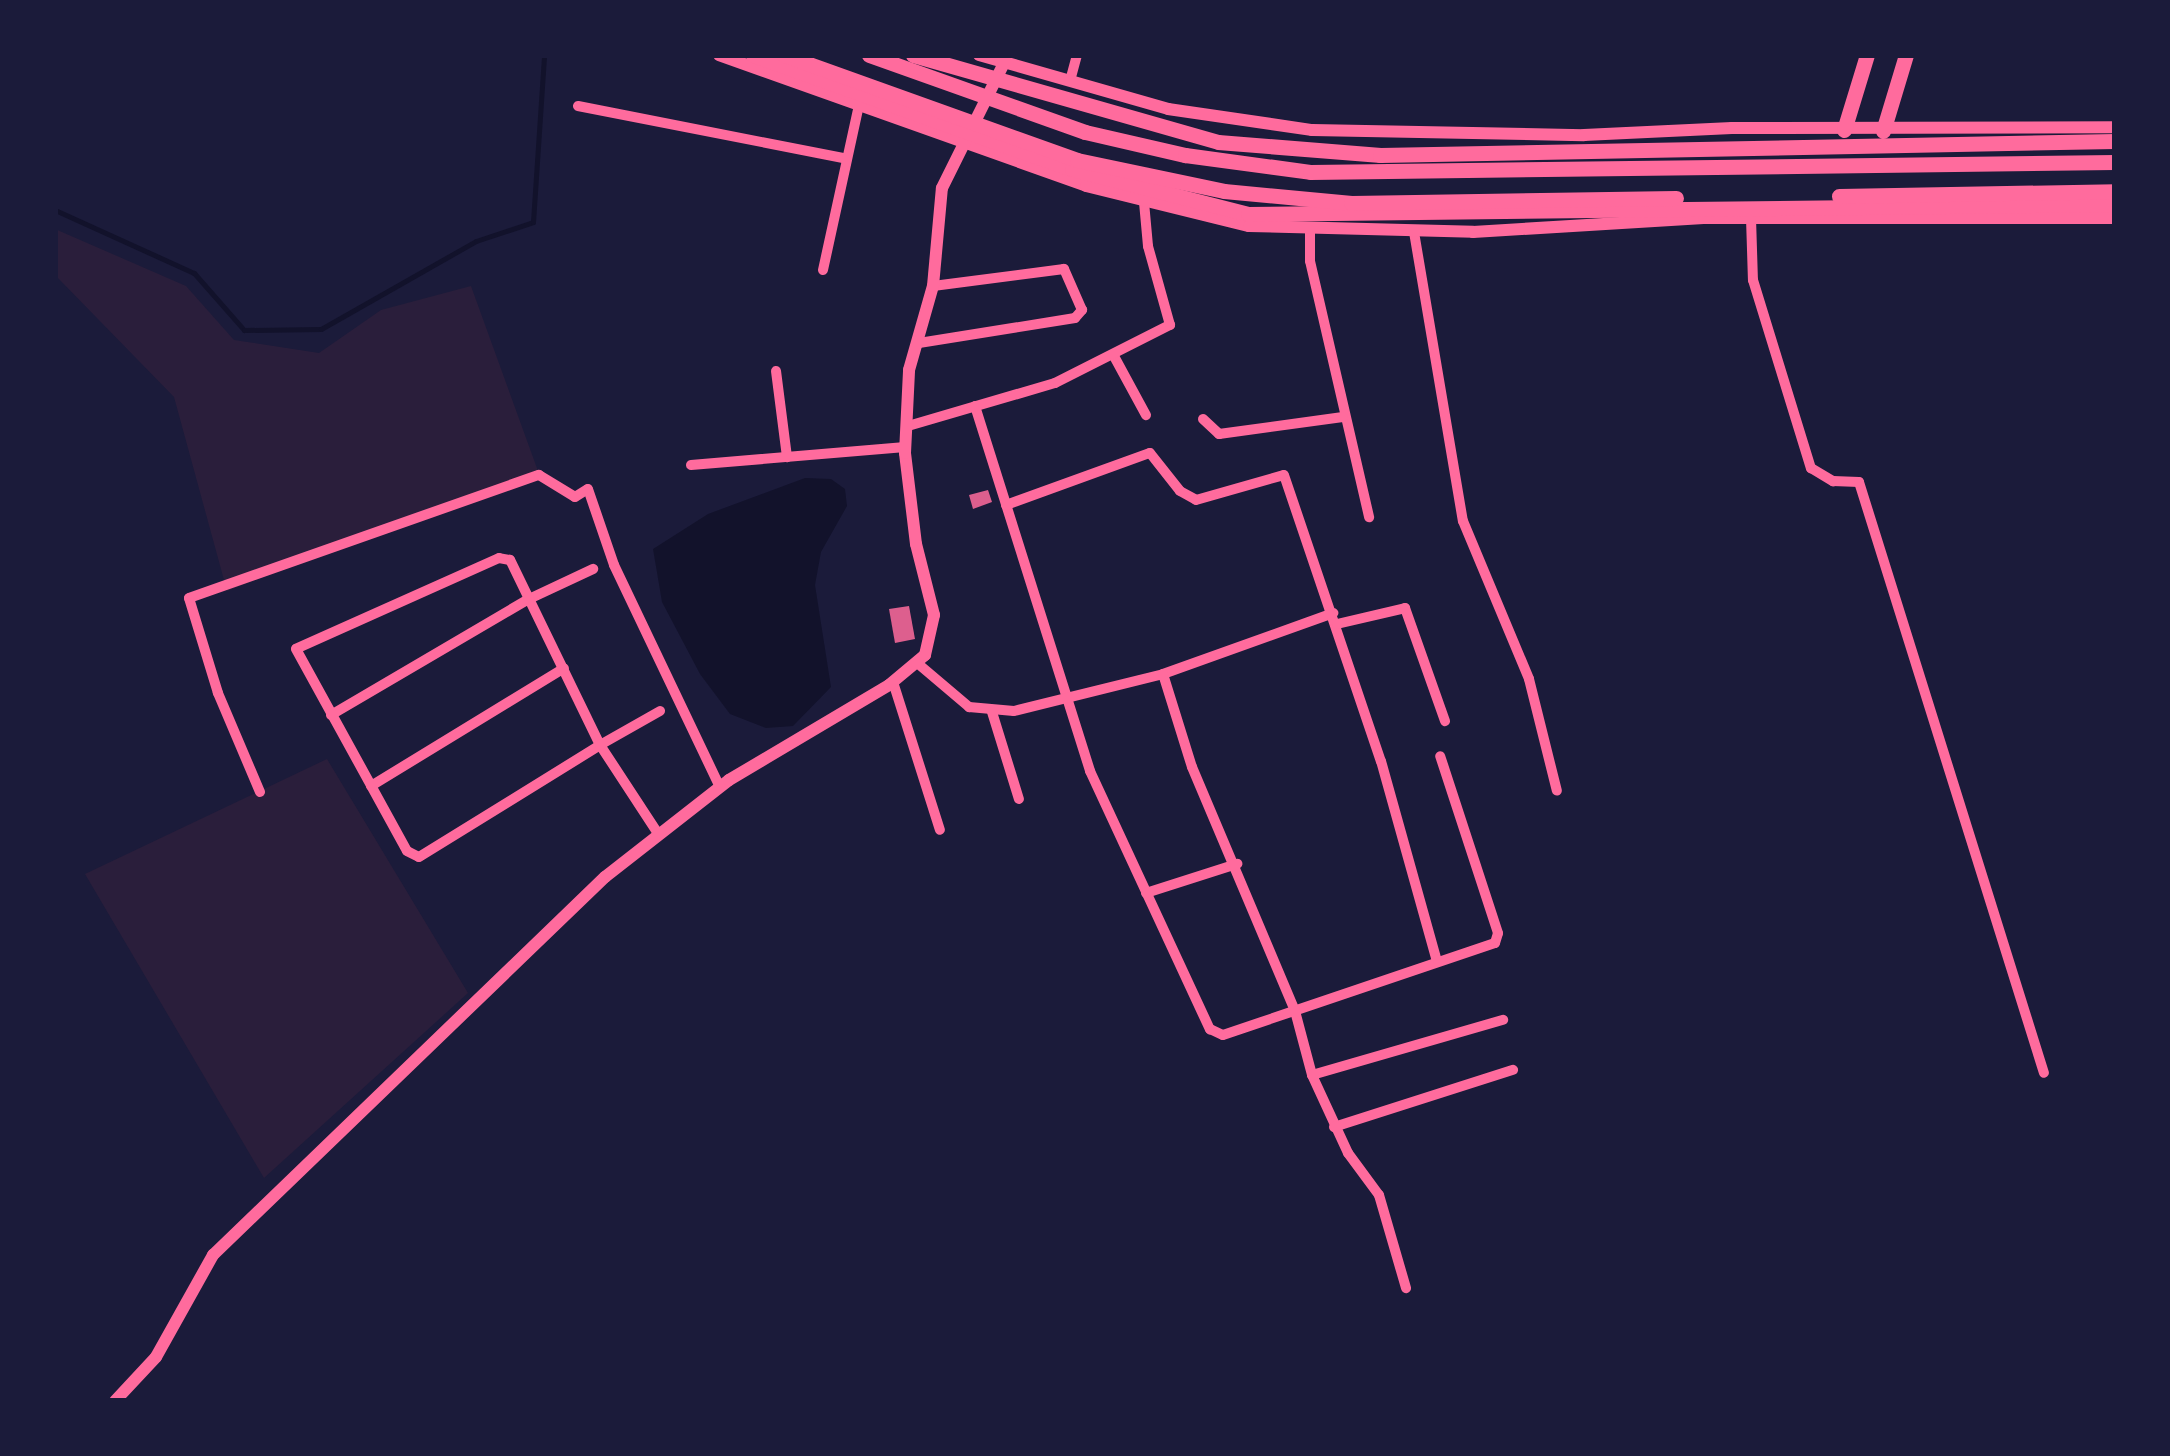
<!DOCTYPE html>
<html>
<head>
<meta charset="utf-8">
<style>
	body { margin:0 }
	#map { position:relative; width:2170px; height:1456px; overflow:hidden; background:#1b1b3a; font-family:"Alegreya Sans",sans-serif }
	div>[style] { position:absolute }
	.green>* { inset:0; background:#2a1e3b }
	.water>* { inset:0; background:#12122b }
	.stream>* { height:5px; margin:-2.5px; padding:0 2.5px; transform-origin:2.5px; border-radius:2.5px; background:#12122b }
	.building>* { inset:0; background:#dd5f8e }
	.minor>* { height:10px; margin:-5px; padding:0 5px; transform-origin:5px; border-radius:5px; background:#ff6b9d }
	.tertiary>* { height:12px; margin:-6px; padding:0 6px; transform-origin:6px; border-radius:6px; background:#ff6b9d }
	.trunk>* { height:15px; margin:-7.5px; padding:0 7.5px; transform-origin:7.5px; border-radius:7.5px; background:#ff6b9d }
	span { translate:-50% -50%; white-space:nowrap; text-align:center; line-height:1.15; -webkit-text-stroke:8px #1b1b3a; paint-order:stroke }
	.frame { position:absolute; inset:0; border:58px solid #1b1b3a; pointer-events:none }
</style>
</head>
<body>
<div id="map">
	<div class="green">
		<i style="clip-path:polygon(55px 229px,186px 286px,234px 340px,319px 353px,381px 310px,471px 286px,538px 471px,227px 591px,174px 397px,55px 275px)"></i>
		<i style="clip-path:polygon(327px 759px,468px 993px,264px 1178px,85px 874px)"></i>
	</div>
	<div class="water">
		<i style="clip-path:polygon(805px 478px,831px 479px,845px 489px,847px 506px,821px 552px,815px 585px,831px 687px,793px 726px,766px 728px,730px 714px,700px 674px,662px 602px,653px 549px,708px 514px)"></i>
	</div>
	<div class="stream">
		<i style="left:55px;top:210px;width:153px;rotate:24.4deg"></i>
		<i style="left:194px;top:273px;width:76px;rotate:48.7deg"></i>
		<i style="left:244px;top:330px;width:77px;rotate:-0.7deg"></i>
		<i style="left:321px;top:329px;width:178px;rotate:-29.6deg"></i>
		<i style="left:476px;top:241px;width:60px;rotate:-18.4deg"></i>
		<i style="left:533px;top:222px;width:167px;rotate:-86.2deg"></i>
	</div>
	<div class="building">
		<i style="clip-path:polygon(988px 490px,992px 502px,973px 509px,969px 495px)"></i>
		<i style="clip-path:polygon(909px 606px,915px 639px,895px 643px,889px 609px)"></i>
	</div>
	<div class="minor">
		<i style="left:1070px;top:81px;width:27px;rotate:-75deg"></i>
		<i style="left:578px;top:106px;width:274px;rotate:11.1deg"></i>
		<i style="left:1751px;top:218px;width:62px;rotate:88.2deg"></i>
		<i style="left:1753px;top:280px;width:197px;rotate:72.9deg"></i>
		<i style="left:1811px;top:468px;width:26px;rotate:31deg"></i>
		<i style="left:1833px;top:481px;width:26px;rotate:2deg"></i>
		<i style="left:1859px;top:482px;width:619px;rotate:72.62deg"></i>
		<i style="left:1310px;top:230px;width:31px;rotate:90deg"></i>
		<i style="left:1310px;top:261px;width:263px;rotate:77deg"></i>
		<i style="left:1414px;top:232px;width:293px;rotate:80.4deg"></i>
		<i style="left:1463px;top:521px;width:171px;rotate:67.3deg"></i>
		<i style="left:1529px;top:679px;width:115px;rotate:76deg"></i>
		<i style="left:823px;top:270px;width:173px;rotate:-77.7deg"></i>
		<i style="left:919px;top:343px;width:158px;rotate:-9.1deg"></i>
		<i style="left:1075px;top:318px;width:11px;rotate:-49deg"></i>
		<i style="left:1082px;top:310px;width:45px;rotate:-113.7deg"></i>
		<i style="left:1064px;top:269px;width:132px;rotate:172.6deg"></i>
		<i style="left:1115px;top:358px;width:65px;rotate:61.5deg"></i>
		<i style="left:776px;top:371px;width:87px;rotate:82.7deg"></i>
		<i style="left:975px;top:406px;width:383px;rotate:72.5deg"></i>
		<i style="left:1090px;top:771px;width:285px;rotate:65.1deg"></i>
		<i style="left:1210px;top:1029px;width:14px;rotate:25deg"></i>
		<i style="left:1223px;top:1035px;width:287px;rotate:-18.7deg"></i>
		<i style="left:1495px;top:943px;width:10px;rotate:-73deg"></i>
		<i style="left:1498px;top:933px;width:186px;rotate:-108.1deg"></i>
		<i style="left:1203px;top:419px;width:22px;rotate:43deg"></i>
		<i style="left:1219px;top:434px;width:125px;rotate:-7.8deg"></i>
		<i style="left:908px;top:426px;width:153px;rotate:-16.3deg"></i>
		<i style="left:1055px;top:383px;width:129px;rotate:-26.8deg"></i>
		<i style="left:1170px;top:325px;width:82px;rotate:-105.6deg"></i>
		<i style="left:1148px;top:246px;width:44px;rotate:-95.2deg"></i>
		<i style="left:691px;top:465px;width:215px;rotate:-4.8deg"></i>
		<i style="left:1006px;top:505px;width:153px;rotate:-19.9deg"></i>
		<i style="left:1150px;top:453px;width:48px;rotate:51.7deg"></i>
		<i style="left:1180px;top:491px;width:18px;rotate:29deg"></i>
		<i style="left:1196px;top:500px;width:91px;rotate:-15.9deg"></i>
		<i style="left:1284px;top:475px;width:302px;rotate:71.3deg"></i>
		<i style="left:1381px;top:761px;width:205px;rotate:74.4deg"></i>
		<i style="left:1337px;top:624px;width:70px;rotate:-13.2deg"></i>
		<i style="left:1405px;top:608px;width:120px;rotate:70.5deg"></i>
		<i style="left:916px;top:662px;width:70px;rotate:40.3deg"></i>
		<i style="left:969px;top:707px;width:45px;rotate:5.1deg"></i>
		<i style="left:1014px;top:711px;width:154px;rotate:-13.9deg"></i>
		<i style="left:1163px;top:674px;width:181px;rotate:-19.7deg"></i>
		<i style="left:1163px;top:674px;width:97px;rotate:72.7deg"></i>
		<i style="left:1192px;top:767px;width:265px;rotate:67.1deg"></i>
		<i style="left:1295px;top:1011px;width:66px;rotate:75.1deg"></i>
		<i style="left:1312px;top:1075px;width:86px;rotate:65.2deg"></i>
		<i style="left:1348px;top:1153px;width:52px;rotate:53.6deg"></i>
		<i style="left:1379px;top:1195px;width:97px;rotate:73.8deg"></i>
		<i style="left:893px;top:682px;width:155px;rotate:72.4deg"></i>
		<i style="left:992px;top:712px;width:91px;rotate:72.8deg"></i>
		<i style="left:331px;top:715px;width:229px;rotate:-30.4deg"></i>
		<i style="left:529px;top:599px;width:71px;rotate:-25.1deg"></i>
		<i style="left:371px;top:786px;width:226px;rotate:-31.4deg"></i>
		<i style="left:260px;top:792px;width:108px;rotate:-113deg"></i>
		<i style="left:218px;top:693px;width:99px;rotate:-107deg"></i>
		<i style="left:189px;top:598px;width:371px;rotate:-19.4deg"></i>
		<i style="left:539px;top:475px;width:42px;rotate:31.4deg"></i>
		<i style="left:575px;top:497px;width:15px;rotate:-32deg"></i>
		<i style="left:588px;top:489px;width:80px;rotate:71.1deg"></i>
		<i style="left:614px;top:565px;width:246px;rotate:64.5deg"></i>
		<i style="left:657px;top:832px;width:104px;rotate:-123.2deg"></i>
		<i style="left:600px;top:745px;width:206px;rotate:-115.9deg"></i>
		<i style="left:510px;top:560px;width:11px;rotate:-170deg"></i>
		<i style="left:499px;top:558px;width:222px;rotate:155.9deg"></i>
		<i style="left:296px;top:649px;width:230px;rotate:61.2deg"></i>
		<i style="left:407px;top:851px;width:13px;rotate:27deg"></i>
		<i style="left:419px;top:857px;width:213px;rotate:-31.7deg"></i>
		<i style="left:600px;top:745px;width:69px;rotate:-29.5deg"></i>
		<i style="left:1146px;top:893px;width:96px;rotate:-17.7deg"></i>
		<i style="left:1312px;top:1075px;width:199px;rotate:-16.1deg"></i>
		<i style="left:1334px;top:1127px;width:188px;rotate:-17.7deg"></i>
	</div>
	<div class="tertiary">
		<i style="left:719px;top:55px;width:390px;rotate:19.6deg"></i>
		<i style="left:1086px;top:186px;width:168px;rotate:13.8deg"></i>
		<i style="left:1249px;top:226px;width:224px;rotate:1.5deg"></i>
		<i style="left:1473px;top:232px;width:231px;rotate:-3.5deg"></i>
		<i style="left:1704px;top:218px;width:411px"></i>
		<i style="left:979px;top:55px;width:197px;rotate:15.9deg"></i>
		<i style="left:1168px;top:109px;width:146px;rotate:8.3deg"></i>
		<i style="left:1312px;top:130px;width:272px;rotate:1.1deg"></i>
		<i style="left:1584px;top:135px;width:148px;rotate:-2.7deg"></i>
		<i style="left:1732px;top:128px;width:383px;rotate:-0.1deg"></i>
		<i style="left:115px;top:1401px;width:60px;rotate:-47deg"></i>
		<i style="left:156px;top:1357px;width:117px;rotate:-60.8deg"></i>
		<i style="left:213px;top:1255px;width:545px;rotate:-43.96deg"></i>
		<i style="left:605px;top:877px;width:157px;rotate:-38deg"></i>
		<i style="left:729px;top:780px;width:186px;rotate:-30.7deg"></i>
		<i style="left:889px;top:685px;width:47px;rotate:-39.8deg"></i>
		<i style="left:925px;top:655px;width:41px;rotate:-77.3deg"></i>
		<i style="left:934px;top:615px;width:73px;rotate:-104.2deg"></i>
		<i style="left:916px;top:544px;width:92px;rotate:-96.9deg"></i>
		<i style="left:905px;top:453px;width:83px;rotate:-87.2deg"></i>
		<i style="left:909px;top:370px;width:87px;rotate:-74.1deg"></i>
		<i style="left:933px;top:286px;width:98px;rotate:-84.8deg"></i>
		<i style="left:942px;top:188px;width:140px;rotate:-63.6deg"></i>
	</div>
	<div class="trunk">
		<i style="left:753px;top:55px;width:339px;rotate:19.7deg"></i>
		<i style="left:1072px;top:169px;width:182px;rotate:14.3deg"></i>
		<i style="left:1248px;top:214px;width:867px;rotate:-0.66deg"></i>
		<i style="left:784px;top:55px;width:311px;rotate:19.7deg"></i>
		<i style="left:1077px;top:160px;width:150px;rotate:11.9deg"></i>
		<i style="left:1224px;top:191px;width:128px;rotate:5.4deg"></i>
		<i style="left:1351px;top:203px;width:325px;rotate:-0.9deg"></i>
		<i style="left:869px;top:55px;width:229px;rotate:19.6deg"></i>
		<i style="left:1085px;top:132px;width:103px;rotate:13deg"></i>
		<i style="left:1185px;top:155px;width:126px;rotate:7.7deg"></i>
		<i style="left:1310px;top:172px;width:805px;rotate:-0.71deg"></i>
		<i style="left:913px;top:55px;width:317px;rotate:15.9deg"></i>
		<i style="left:1218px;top:142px;width:163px;rotate:4.6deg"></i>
		<i style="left:1380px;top:155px;width:735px;rotate:-1.09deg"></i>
		<i style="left:1844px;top:130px;width:78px;rotate:-73deg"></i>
		<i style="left:1883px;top:131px;width:79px;rotate:-73.2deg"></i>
		<i style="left:1839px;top:196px;width:276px;rotate:-1deg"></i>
	</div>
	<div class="frame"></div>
</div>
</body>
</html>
